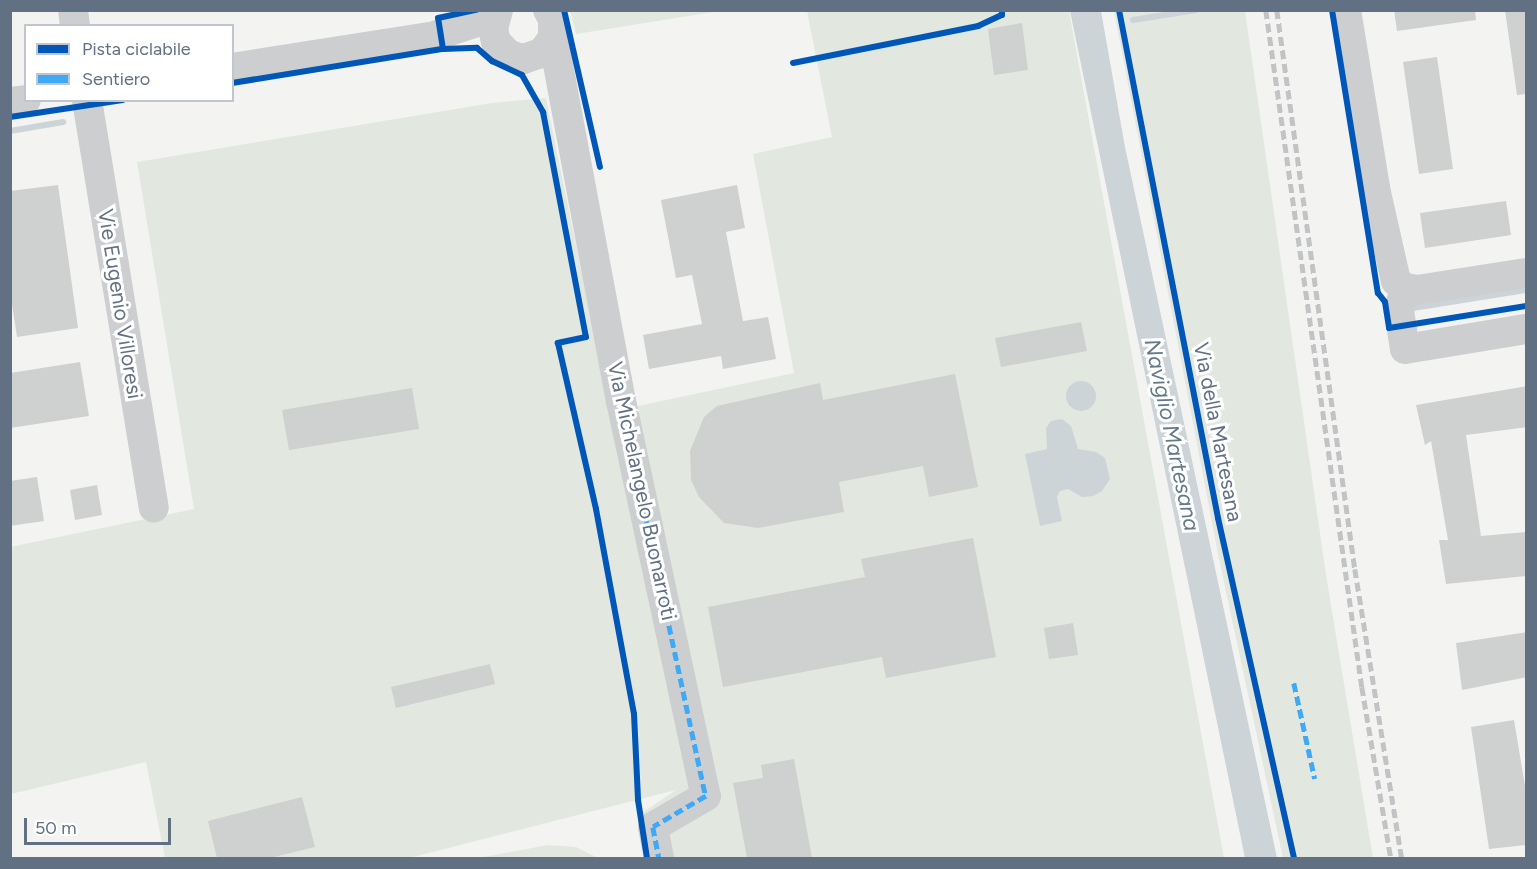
<!DOCTYPE html>
<html>
<head>
<meta charset="utf-8">
<style>
	body { margin:0 }
	#map { position:relative; width:1537px; height:869px; overflow:hidden; background:#f3f4f2; font-family:Figtree,sans-serif }
	div>[style] { position:absolute }
	.green>* { inset:0; background:#e2e7e0 }
	.water>* { inset:0; background:#cdd4d8 }
	.round { border-radius:50% }
	.stream>* { height:6px; margin:-3px; padding:0 3px; transform-origin:3px; border-radius:3px; background:#cdd4d8 }
	.building>* { inset:0; background:#cfd0d0 }
	.minor>* { height:30px; margin:-15px; padding:0 15px; transform-origin:15px; border-radius:15px; background:#cdcecf }
	.rail>* { height:4.5px; margin-top:-2.25px; transform-origin:0; background:repeating-linear-gradient(90deg,#c2c3c4 0 9px,transparent 0 13.5px) }
	.quiet>* { height:4.5px; margin-top:-2.25px; transform-origin:0; background:repeating-linear-gradient(90deg,#3fa9f5 0 9px,transparent 0 13.5px) }
	.cycleway>* { height:6px; margin:-3px; padding:0 3px; transform-origin:3px; border-radius:3px; background:#0057b8 }
	span { translate:-50% -50%; white-space:nowrap; text-align:center; line-height:1.15; -webkit-text-stroke:6px #fff; paint-order:stroke }
	.street-label { font-size:21px; color:#627083 }
	.water-label { font-size:22px; color:#637988; font-style:italic }
	.frame { position:absolute; inset:0; border:12px solid #627083; pointer-events:none }
	.legend { position:absolute; left:24px; top:24px; width:210px; height:78px; box-sizing:border-box; background:#fff; border:2px solid #c0c6cd; margin:0; padding:8px 10px; list-style:none; font-size:18px; color:#627083 }
	.legend li { display:flex; align-items:center; gap:12px; height:30px }
	.legend b { width:30px; border:2px solid #c0c6cd }
	.scale { position:absolute; left:24px; top:818px; width:147px; height:27px; box-sizing:border-box; border:3px solid #627083; border-top:0; padding-left:8px; font-size:18px; line-height:21px; white-space:nowrap; color:#627083; -webkit-text-stroke:4px #fff; paint-order:stroke }
</style>
</head>
<body>
<div id="map">
	<div class="green">
		<i style="clip-path:polygon(570px 10px,720px 10px,720px 11px,576px 34px)"></i>
		<i style="clip-path:polygon(807px 11px,1069px 11px,1224px 858px,647px 858px,639px 815px,676px 790px,409px 858px,165px 858px,146px 762px,11px 794px,10px 547px,194px 509px,137px 162px,492px 103px,546px 98px,610px 412px,794px 373px,753px 154px,832px 137px)"></i>
		<i style="clip-path:polygon(1114px 11px,1245px 11px,1326px 575px,1373px 858px,1283px 858px,1219px 559px)"></i>
		<i style="clip-path:polygon(548px 845px,576px 847px,598px 858px,478px 858px)"></i>
	</div>
	<div class="water">
		<i style="clip-path:polygon(1070px 11px,1101px 11px,1125px 147px,1277px 858px,1245px 858px)"></i>
		<i class="round" style="left:1066px;top:381px;width:30px;height:30px"></i>
		<i style="clip-path:polygon(1062px 419px,1071px 426px,1078px 449px,1096px 452px,1105px 458px,1110px 479px,1102px 491px,1093px 496px,1082px 497px,1068px 489px,1060px 491px,1057px 497px,1062px 521px,1040px 526px,1025px 454px,1047px 449px,1046px 428px,1051px 421px)"></i>
	</div>
	<div class="stream">
		<i style="left:1133px;top:20px;width:64px;rotate:-9deg"></i>
		<i style="left:10px;top:131px;width:54px;rotate:-9.6deg"></i>
		<i style="left:1413px;top:308px;width:114px;rotate:-9.1deg"></i>
	</div>
	<div class="building">
		<i style="clip-path:polygon(1394px 10px,1475px 10px,1476px 20px,1397px 31px)"></i>
		<i style="clip-path:polygon(1505px 10px,1527px 10px,1527px 94px,1517px 95px)"></i>
		<i style="clip-path:polygon(1022px 23px,1028px 70px,994px 75px,988px 29px)"></i>
		<i style="clip-path:polygon(1437px 57px,1453px 169px,1419px 174px,1403px 62px)"></i>
		<i style="clip-path:polygon(58px 185px,78px 328px,17px 337px,10px 291px,10px 191px)"></i>
		<i style="clip-path:polygon(737px 185px,745px 228px,726px 232px,743px 321px,768px 317px,776px 359px,723px 369px,721px 356px,649px 369px,643px 335px,702px 324px,692px 275px,676px 278px,661px 200px)"></i>
		<i style="clip-path:polygon(1506px 201px,1511px 235px,1425px 248px,1420px 213px)"></i>
		<i style="clip-path:polygon(1081px 322px,1087px 351px,1001px 367px,995px 338px)"></i>
		<i style="clip-path:polygon(80px 362px,89px 416px,10px 428px,10px 373px)"></i>
		<i style="clip-path:polygon(955px 374px,978px 487px,929px 497px,923px 466px,839px 482px,844px 512px,758px 528px,724px 523px,699px 497px,691px 480px,690px 451px,704px 417px,717px 406px,820px 383px,823px 400px)"></i>
		<i style="clip-path:polygon(1527px 386px,1527px 427px,1466px 435px,1481px 536px,1527px 532px,1527px 576px,1446px 584px,1439px 540px,1448px 540px,1431px 441px,1425px 445px,1416px 405px)"></i>
		<i style="clip-path:polygon(412px 388px,419px 429px,289px 450px,282px 410px)"></i>
		<i style="clip-path:polygon(37px 477px,44px 521px,10px 526px,10px 481px)"></i>
		<i style="clip-path:polygon(97px 485px,102px 515px,75px 520px,70px 490px)"></i>
		<i style="clip-path:polygon(973px 538px,996px 657px,886px 678px,882px 657px,723px 687px,708px 607px,865px 577px,861px 559px)"></i>
		<i style="clip-path:polygon(1073px 623px,1078px 655px,1049px 659px,1044px 628px)"></i>
		<i style="clip-path:polygon(1527px 632px,1527px 677px,1462px 690px,1456px 643px)"></i>
		<i style="clip-path:polygon(490px 664px,495px 684px,396px 708px,391px 687px)"></i>
		<i style="clip-path:polygon(1514px 720px,1527px 798px,1527px 845px,1489px 849px,1471px 727px)"></i>
		<i style="clip-path:polygon(794px 759px,812px 858px,747px 858px,733px 783px,763px 778px,761px 765px)"></i>
		<i style="clip-path:polygon(302px 797px,315px 847px,270px 858px,217px 858px,208px 821px)"></i>
	</div>
	<div class="minor">
		<i style="left:73px;top:10px;width:16px;rotate:83deg"></i>
		<i style="left:498px;top:10px;width:20px;rotate:105deg"></i>
		<i style="left:493px;top:29px;width:13px;rotate:77deg"></i>
		<i style="left:496px;top:42px;width:18px;rotate:45deg"></i>
		<i style="left:509px;top:55px;width:15px;rotate:16deg"></i>
		<i style="left:523px;top:59px;width:20px;rotate:-18deg"></i>
		<i style="left:542px;top:53px;width:19px;rotate:-54deg"></i>
		<i style="left:553px;top:38px;width:19px;rotate:-90deg"></i>
		<i style="left:553px;top:19px;width:10px;rotate:-119deg"></i>
		<i style="left:1346px;top:10px;width:180px;rotate:80.7deg"></i>
		<i style="left:1375px;top:188px;width:95px;rotate:77.3deg"></i>
		<i style="left:1396px;top:281px;width:11px;rotate:38deg"></i>
		<i style="left:1405px;top:288px;width:12px;rotate:9deg"></i>
		<i style="left:1417px;top:290px;width:110px;rotate:-8.9deg"></i>
		<i style="left:553px;top:38px;width:369px;rotate:79.4deg"></i>
		<i style="left:621px;top:401px;width:404px;rotate:77.9deg"></i>
		<i style="left:706px;top:796px;width:61px;rotate:149.7deg"></i>
		<i style="left:653px;top:827px;width:32px;rotate:79deg"></i>
		<i style="left:232px;top:68px;width:201px;rotate:-8.9deg"></i>
		<i style="left:431px;top:37px;width:68px;rotate:-17.9deg"></i>
		<i style="left:87px;top:100px;width:413px;rotate:80.7deg"></i>
		<i style="left:10px;top:102px;width:16px;rotate:-7deg"></i>
		<i style="left:1405px;top:288px;width:24px;rotate:105deg"></i>
		<i style="left:1399px;top:311px;width:38px;rotate:81deg"></i>
		<i style="left:1405px;top:349px;width:123px;rotate:-9.4deg"></i>
	</div>
	<div class="rail">
		<i style="left:1266px;top:10px;width:684px;rotate:81.93deg"></i>
		<i style="left:1362px;top:687px;width:173px;rotate:80.4deg"></i>
		<i style="left:1277px;top:10px;width:564px;rotate:82.06deg"></i>
		<i style="left:1355px;top:569px;width:293px;rotate:80.8deg"></i>
	</div>
	<div class="quiet">
		<i style="left:621px;top:401px;width:404px;rotate:77.9deg"></i>
		<i style="left:706px;top:796px;width:61px;rotate:149.7deg"></i>
		<i style="left:653px;top:827px;width:32px;rotate:79deg"></i>
		<i style="left:1294px;top:683px;width:98px;rotate:77.7deg"></i>
	</div>
	<div class="cycleway">
		<i style="left:564px;top:10px;width:161px;rotate:77.1deg"></i>
		<i style="left:1119px;top:10px;width:518px;rotate:78.97deg"></i>
		<i style="left:1218px;top:518px;width:348px;rotate:77.4deg"></i>
		<i style="left:1332px;top:10px;width:287px;rotate:80.8deg"></i>
		<i style="left:1378px;top:293px;width:11px;rotate:52deg"></i>
		<i style="left:1385px;top:302px;width:26px;rotate:81deg"></i>
		<i style="left:1389px;top:328px;width:139px;rotate:-9.1deg"></i>
		<i style="left:443px;top:49px;width:34px;rotate:-2deg"></i>
		<i style="left:477px;top:48px;width:20px;rotate:41deg"></i>
		<i style="left:492px;top:61px;width:33px;rotate:25deg"></i>
		<i style="left:522px;top:75px;width:43px;rotate:60.4deg"></i>
		<i style="left:543px;top:112px;width:229px;rotate:79.2deg"></i>
		<i style="left:586px;top:337px;width:29px;rotate:168deg"></i>
		<i style="left:558px;top:343px;width:170px;rotate:77.1deg"></i>
		<i style="left:596px;top:509px;width:208px;rotate:79.5deg"></i>
		<i style="left:634px;top:714px;width:86px;rotate:87.3deg"></i>
		<i style="left:638px;top:800px;width:59px;rotate:81.2deg"></i>
		<i style="left:793px;top:63px;width:189px;rotate:-11.3deg"></i>
		<i style="left:978px;top:26px;width:26px;rotate:-25deg"></i>
		<i style="left:1002px;top:15px;width:5px;rotate:-90deg"></i>
		<i style="left:232px;top:83px;width:214px;rotate:-9.2deg"></i>
		<i style="left:443px;top:49px;width:31px;rotate:-99deg"></i>
		<i style="left:438px;top:18px;width:40px;rotate:-12deg"></i>
		<i style="left:10px;top:117px;width:114px;rotate:-8.6deg"></i>
	</div>
	<div class="street-label">
		<span style="left:120px;top:304px;rotate:81deg">Vie Eugenio Villoresi</span>
		<span style="left:1218px;top:432px;rotate:79deg">Via della Martesana</span>
		<span style="left:642px;top:491px;rotate:78deg">Via Michelangelo Buonarroti</span>
	</div>
	<div class="water-label">
		<span style="left:1172px;top:435px;rotate:78deg">Naviglio Martesana</span>
	</div>
	<div class="frame"></div>
	<ul class="legend">
	<li><b style="height:8px;background:#0057b8"></b>Pista ciclabile</li>
	<li><b style="height:8px;background:#3fa9f5"></b>Sentiero</li>
	</ul>
	<div class="scale">50 m</div>
</div>
</body>
</html>
